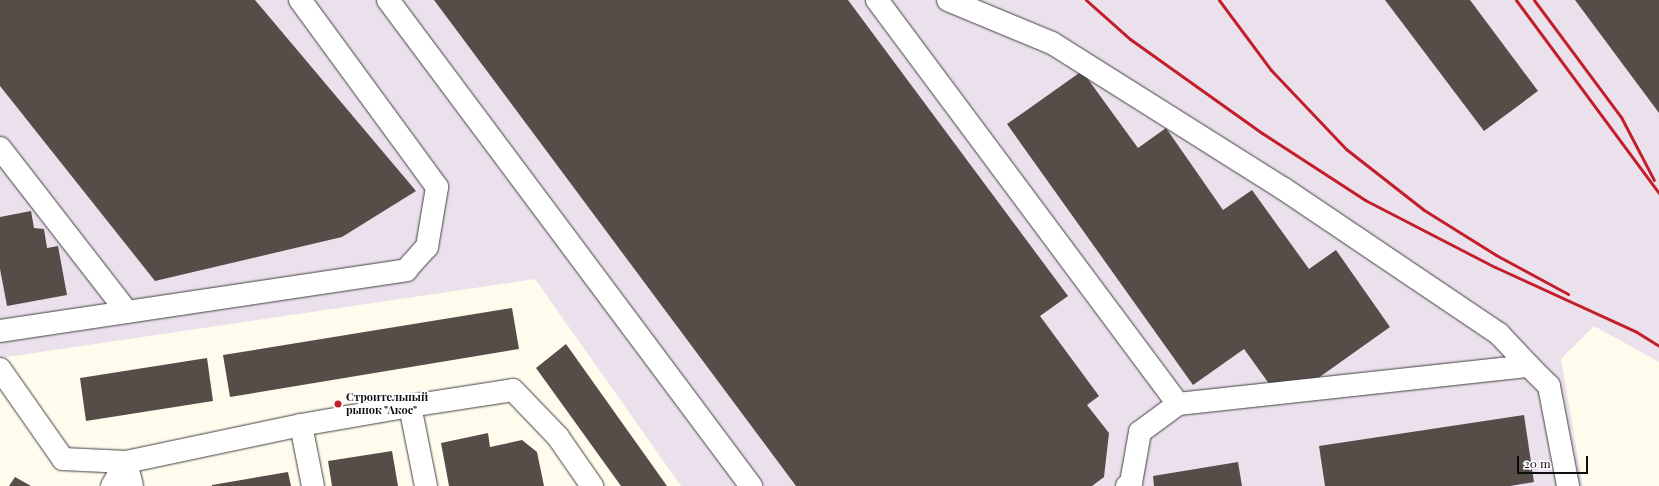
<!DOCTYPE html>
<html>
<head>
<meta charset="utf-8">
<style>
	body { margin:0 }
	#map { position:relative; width:1659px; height:486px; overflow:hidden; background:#fffbed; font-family:"Playfair Display",serif }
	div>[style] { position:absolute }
	.industrial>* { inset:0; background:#ebe1ec }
	.building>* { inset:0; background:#564d49 }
	.roads { filter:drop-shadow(0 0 1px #404040) drop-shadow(0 0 1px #404040) }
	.minor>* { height:22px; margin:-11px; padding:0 11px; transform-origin:11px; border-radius:11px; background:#fff }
	.rail>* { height:3px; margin:-1.5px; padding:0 1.5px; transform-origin:1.5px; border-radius:1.5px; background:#c41e2b }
	.dots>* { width:11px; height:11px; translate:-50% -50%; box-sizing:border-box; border:2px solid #fff; border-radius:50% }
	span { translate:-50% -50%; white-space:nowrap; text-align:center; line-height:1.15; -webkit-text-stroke:4px #fff; paint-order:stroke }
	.poi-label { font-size:11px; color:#0d0d0d; font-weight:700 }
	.left { translate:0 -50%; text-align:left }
	.scale { position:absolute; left:1517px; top:456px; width:71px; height:18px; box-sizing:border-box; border:2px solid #0d0d0d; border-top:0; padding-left:5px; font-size:12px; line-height:14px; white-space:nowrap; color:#0d0d0d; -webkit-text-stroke:3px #fff; paint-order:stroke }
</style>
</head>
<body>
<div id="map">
	<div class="industrial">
		<i style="clip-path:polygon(0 0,1659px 0,1659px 362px,1594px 326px,1561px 359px,1583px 486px,681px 486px,535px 279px,0 358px)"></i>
	</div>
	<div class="building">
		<i style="clip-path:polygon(0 0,255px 0,416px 191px,342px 237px,155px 281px,0 86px)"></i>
		<i style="clip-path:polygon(434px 0,848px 0,1068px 296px,1040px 316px,1099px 396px,1087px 405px,1109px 433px,1104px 477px,1092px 486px,796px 486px)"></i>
		<i style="clip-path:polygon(1385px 0,1470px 0,1538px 91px,1484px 131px)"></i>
		<i style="clip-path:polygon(1575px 0,1659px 0,1659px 113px)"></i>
		<i style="clip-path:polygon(1082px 71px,1138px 148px,1166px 128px,1223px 210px,1252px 190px,1309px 269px,1336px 250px,1390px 327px,1283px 403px,1244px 349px,1193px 385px,1007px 124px)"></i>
		<i style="clip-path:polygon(31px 211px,34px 228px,44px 229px,47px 248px,58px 246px,67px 295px,7px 306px,0 269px,0 217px)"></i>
		<i style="clip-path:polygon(512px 308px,519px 349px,230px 397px,223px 355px)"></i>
		<i style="clip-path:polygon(566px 344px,667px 486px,621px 486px,536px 368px)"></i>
		<i style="clip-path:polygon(207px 358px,213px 401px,86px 421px,80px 378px)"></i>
		<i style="clip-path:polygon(1524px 415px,1534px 482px,1510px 486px,1325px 486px,1319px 446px)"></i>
		<i style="clip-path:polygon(488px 433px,490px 447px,522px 440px,537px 452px,544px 486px,449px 486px,441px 443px)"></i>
		<i style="clip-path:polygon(392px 451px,398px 486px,332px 486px,328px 461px)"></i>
		<i style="clip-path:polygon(1238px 462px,1242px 486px,1154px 486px,1153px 476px)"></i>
		<i style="clip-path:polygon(288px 472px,291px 486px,212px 486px,212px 485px)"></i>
		<i style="clip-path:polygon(15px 477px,31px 486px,9px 486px)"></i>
	</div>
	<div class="roads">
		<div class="minor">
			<i style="left:388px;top:0;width:607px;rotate:53.24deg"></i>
			<i style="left:877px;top:0;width:504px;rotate:53.31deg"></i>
			<i style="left:948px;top:0;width:113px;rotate:22.5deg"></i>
			<i style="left:1052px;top:43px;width:274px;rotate:32.2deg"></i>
			<i style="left:1284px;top:189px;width:259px;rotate:34deg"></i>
			<i style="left:1499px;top:334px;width:44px;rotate:46.8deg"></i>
			<i style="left:0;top:148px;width:207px;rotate:52.2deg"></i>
			<i style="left:0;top:331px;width:411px;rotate:-8.5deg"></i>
			<i style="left:406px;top:270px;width:31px;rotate:-48deg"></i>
			<i style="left:427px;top:247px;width:61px;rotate:-80.5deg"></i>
			<i style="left:437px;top:187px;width:232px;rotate:-126.2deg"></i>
			<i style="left:0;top:369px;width:110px;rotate:55deg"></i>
			<i style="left:63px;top:459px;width:63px;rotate:2.7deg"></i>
			<i style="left:126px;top:462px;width:25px;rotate:76deg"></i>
			<i style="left:410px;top:406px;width:104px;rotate:-8.8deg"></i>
			<i style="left:513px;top:390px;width:65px;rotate:46.2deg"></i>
			<i style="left:558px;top:437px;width:60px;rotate:55.2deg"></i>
			<i style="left:301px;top:425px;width:62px;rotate:78.9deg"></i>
			<i style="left:112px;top:486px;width:28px;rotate:-60deg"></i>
			<i style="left:126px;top:462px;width:179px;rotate:-11.9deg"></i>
			<i style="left:301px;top:425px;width:111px;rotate:-9.9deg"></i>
			<i style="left:410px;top:406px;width:82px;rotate:78.7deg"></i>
			<i style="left:1127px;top:486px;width:5px;rotate:-37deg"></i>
			<i style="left:1131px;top:483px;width:52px;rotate:-80deg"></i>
			<i style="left:1140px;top:432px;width:47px;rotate:-36.4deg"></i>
			<i style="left:1178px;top:404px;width:353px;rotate:-6.2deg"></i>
			<i style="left:1529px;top:366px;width:28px;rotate:45deg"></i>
			<i style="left:1549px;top:386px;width:102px;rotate:79.2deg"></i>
		</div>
	</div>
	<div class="rail">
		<i style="left:1086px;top:0;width:59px;rotate:41.6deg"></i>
		<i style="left:1130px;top:39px;width:162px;rotate:35.5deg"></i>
		<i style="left:1262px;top:133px;width:123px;rotate:33deg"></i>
		<i style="left:1365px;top:200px;width:146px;rotate:27.3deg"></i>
		<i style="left:1495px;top:267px;width:154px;rotate:24.6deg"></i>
		<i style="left:1635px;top:331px;width:28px;rotate:32deg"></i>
		<i style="left:1219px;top:0;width:87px;rotate:53.4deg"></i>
		<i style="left:1271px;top:70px;width:109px;rotate:46.5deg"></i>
		<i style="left:1346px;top:149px;width:99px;rotate:38deg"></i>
		<i style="left:1424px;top:210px;width:85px;rotate:32deg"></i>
		<i style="left:1496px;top:255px;width:82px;rotate:28.4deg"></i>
		<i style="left:1516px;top:0;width:240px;rotate:53.5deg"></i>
		<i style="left:1534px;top:0;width:146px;rotate:53.4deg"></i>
		<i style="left:1621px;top:117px;width:71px;rotate:62.4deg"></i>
	</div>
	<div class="dots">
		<i style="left:338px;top:404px;background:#c41e2b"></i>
	</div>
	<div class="poi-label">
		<span class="left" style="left:346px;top:404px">Строительный<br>рынок "Акос"</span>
	</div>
	<div class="scale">20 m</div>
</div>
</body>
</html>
